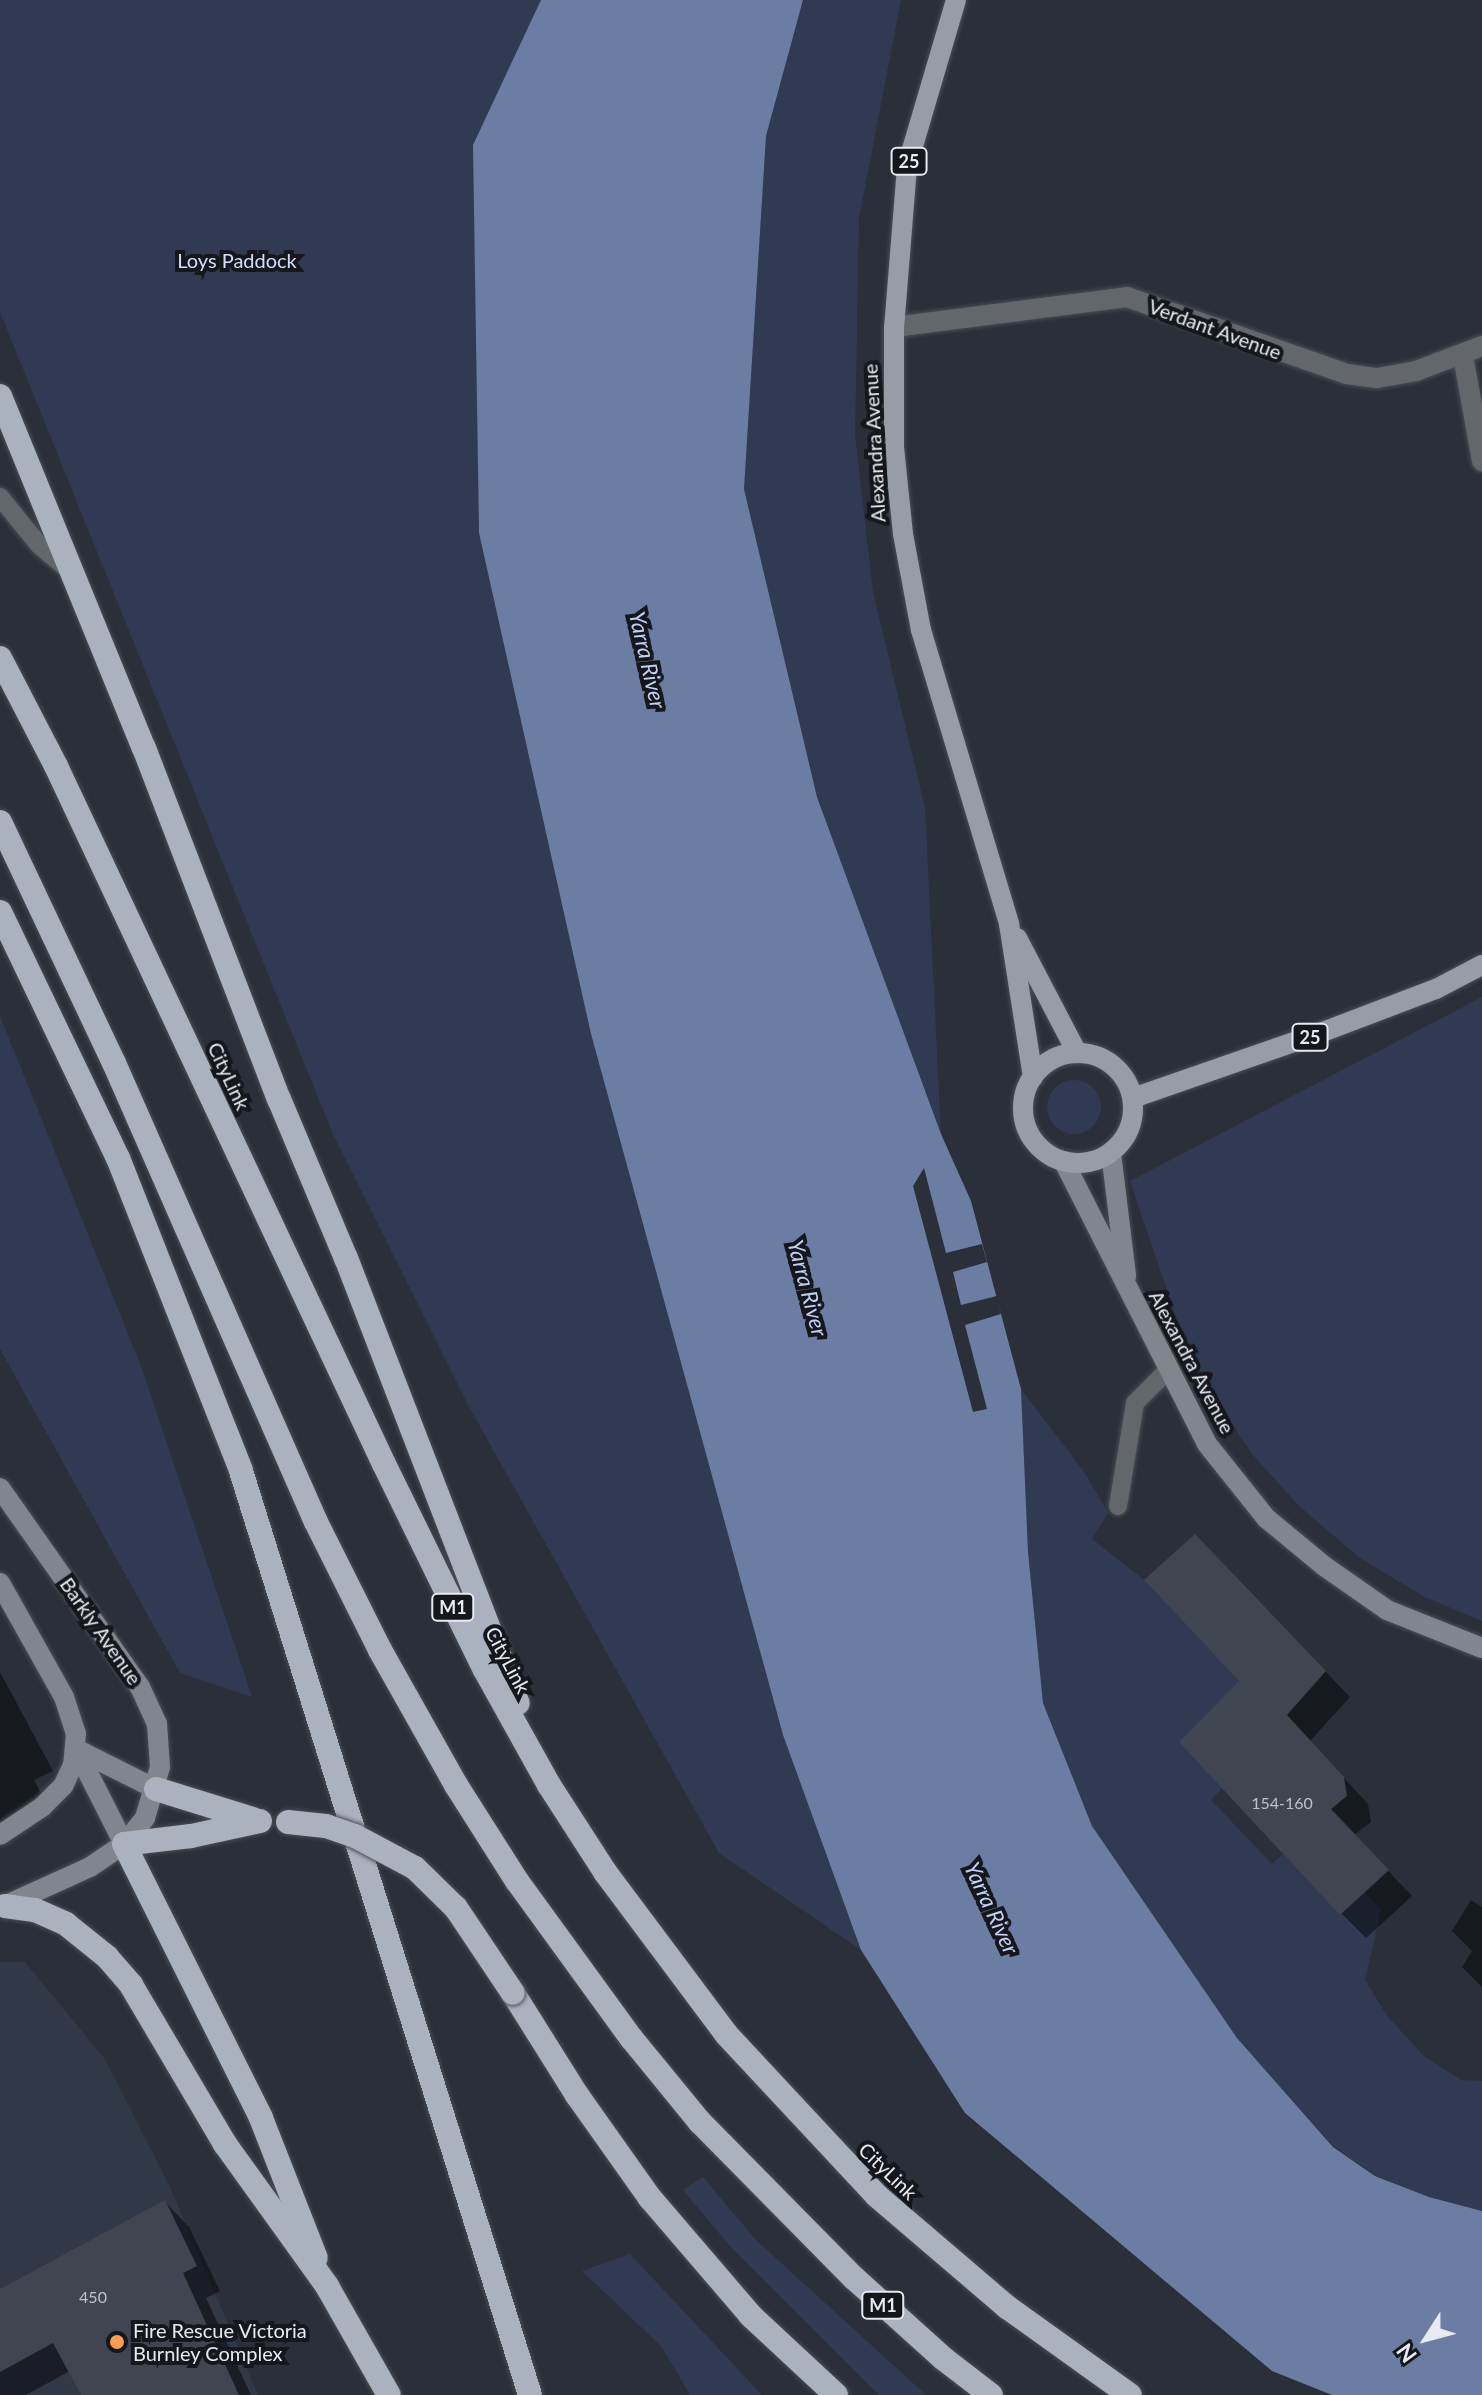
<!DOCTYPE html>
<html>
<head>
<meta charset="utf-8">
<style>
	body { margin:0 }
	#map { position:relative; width:1482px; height:2395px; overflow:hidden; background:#2a2f39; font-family:Lato,sans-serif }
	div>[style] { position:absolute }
	.built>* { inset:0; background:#313847 }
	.green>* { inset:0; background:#303b53 }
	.round { border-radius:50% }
	.water>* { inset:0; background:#6c7da3 }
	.pier>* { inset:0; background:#2a2f39 }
	.shadow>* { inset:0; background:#0007 }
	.building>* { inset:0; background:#404551 }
	.roads { filter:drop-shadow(0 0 2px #484d56) drop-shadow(0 0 2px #484d56) }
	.lane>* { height:18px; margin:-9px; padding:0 9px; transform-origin:9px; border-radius:9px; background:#63666b }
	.street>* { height:20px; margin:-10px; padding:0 10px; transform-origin:10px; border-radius:10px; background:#63666b }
	.secondary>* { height:20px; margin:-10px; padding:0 10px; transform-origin:10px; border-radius:10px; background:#81858d }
	.primary>* { height:20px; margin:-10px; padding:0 10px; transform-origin:10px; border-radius:10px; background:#979ca7 }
	.primary>.ring { margin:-10px; padding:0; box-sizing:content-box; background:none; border:20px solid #979ca7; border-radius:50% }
	.highway>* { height:24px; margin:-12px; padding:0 12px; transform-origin:12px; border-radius:12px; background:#abb2bf }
	.bridges { filter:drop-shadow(0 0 2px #484d56) drop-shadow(0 0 2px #484d56) }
	.highway-bridge>* { height:24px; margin:-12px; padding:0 12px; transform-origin:12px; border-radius:12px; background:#abb2bf }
	.dots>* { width:22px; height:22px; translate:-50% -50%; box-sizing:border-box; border:4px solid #15171c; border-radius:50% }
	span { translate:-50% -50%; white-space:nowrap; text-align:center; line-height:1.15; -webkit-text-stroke:8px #15171c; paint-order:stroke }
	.number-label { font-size:16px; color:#bdc1c9 }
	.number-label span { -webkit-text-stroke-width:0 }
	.shield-label span { padding:2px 6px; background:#15171c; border:2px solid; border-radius:6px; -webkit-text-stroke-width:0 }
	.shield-label { font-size:18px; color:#e7eaf1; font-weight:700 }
	.park-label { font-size:20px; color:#d3dff8 }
	.street-label { font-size:20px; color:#e7eaf1 }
	.poi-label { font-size:20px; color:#e7eaf1 }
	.left { translate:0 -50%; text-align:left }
	.water-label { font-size:22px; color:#c0d1f6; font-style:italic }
	.north { position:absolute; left:1386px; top:2299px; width:80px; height:80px; -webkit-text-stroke:6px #15171c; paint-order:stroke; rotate:234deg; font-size:22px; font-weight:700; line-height:32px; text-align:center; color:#e7eaf1 }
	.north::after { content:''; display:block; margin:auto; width:28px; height:36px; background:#e7eaf1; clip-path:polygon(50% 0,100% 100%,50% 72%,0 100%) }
</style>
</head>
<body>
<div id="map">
	<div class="built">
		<i style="clip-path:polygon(0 1962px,25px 1962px,105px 2059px,171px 2189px,258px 2395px,0 2395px)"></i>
	</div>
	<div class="green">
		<i style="clip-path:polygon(0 0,541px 0,474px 145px,479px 533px,591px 1034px,783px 1735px,861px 1950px,719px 1853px,468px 1405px,332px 1132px,0 312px)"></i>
		<i style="clip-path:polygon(803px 0,901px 0,859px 218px,855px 435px,873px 592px,925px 808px,941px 1134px,817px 797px,744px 489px,766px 136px)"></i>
		<i style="clip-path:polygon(1482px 997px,1482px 1621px,1425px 1597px,1360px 1558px,1299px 1506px,1253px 1455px,1212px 1395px,1181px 1332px,1130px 1181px)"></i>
		<i style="clip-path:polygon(0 1016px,141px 1366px,252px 1697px,180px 1673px,0 1349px)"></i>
		<i class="round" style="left:1047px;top:1080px;width:54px;height:54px"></i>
		<i style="clip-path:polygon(1021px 1389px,1085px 1473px,1108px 1513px,1092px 1539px,1144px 1580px,1239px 1681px,1222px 1788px,1211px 1800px,1272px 1864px,1283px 1854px,1319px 1891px,1365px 1891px,1381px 1910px,1365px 1980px,1387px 2016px,1424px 2056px,1461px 2080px,1482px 2081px,1482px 2211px,1429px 2197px,1375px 2175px,1333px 2146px,1237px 2038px,1092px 1826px,1043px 1703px,1028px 1552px)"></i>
		<i style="clip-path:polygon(703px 2177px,756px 2240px,926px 2395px,879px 2395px,729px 2245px,683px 2190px)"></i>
		<i style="clip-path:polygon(630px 2254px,762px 2395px,690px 2395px,662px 2347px,582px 2271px)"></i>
	</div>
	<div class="water">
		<i style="clip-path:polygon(541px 0,803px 0,766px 136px,744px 489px,817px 797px,941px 1134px,971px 1201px,1021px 1389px,1028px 1552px,1043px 1703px,1092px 1826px,1237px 2038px,1333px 2147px,1375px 2176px,1429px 2197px,1482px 2211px,1482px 2395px,1332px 2395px,1272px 2371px,965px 2113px,861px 1950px,783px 1735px,591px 1034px,479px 533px,473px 145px)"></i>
	</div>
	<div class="pier">
		<i style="clip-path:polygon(924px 1168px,946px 1253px,982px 1244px,987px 1262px,953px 1272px,961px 1305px,997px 1296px,1001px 1314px,965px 1325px,987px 1409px,973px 1412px,913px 1186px)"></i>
	</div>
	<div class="shadow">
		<i style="clip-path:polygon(1220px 1561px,1350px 1697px,1310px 1741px,1368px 1804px,1371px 1822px,1354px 1835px,1412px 1896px,1366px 1938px,1341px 1913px,1242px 1681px)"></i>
		<i style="clip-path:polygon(0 1672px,53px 1771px,34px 1780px,45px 1801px,0 1825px)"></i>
		<i style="clip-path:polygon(1471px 1900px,1482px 1907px,1482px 1987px,1462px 1967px,1472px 1951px,1452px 1931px)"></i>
		<i style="clip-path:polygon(165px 2202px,189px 2227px,220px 2291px,206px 2298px,251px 2395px,83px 2395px,70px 2371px,26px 2395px,0 2395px,0 2291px)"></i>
	</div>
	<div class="building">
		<i style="clip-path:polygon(1195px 1534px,1326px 1671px,1287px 1715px,1344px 1777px,1347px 1796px,1331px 1809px,1389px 1870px,1340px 1915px,1179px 1742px,1239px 1681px,1144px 1580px)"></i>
		<i style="clip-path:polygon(165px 2200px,197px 2266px,183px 2273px,239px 2395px,81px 2395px,53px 2343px,0 2372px,0 2289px)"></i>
	</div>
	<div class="roads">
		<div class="lane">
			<i style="left:0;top:497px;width:62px;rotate:50.9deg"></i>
			<i style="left:39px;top:545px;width:39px;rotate:40deg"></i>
			<i style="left:1118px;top:1506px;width:104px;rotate:-80.6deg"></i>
			<i style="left:1135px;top:1403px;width:45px;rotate:-45deg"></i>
		</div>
		<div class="street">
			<i style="left:894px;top:327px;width:235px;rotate:-7.3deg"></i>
			<i style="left:1127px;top:297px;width:233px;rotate:19.3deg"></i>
			<i style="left:1347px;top:374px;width:30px;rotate:8deg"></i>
			<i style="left:1377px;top:378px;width:40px;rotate:-10deg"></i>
			<i style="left:1416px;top:371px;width:71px;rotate:-20.7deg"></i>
			<i style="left:1463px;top:356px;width:107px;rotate:79.7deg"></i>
		</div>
		<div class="secondary">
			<i style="left:1111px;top:1153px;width:124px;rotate:83deg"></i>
			<i style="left:1064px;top:1162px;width:316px;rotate:63.1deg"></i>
			<i style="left:1207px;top:1444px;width:95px;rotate:51.4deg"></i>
			<i style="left:1266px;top:1518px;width:75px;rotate:39.6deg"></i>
			<i style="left:1324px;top:1566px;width:77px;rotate:34.9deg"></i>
			<i style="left:1387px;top:1610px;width:102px;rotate:21.8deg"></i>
			<i style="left:0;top:1488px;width:243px;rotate:54.9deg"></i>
			<i style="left:140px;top:1687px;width:41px;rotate:65.3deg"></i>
			<i style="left:157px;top:1724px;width:43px;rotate:86deg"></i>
			<i style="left:160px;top:1767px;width:53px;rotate:106.4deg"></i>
			<i style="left:145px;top:1818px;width:33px;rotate:129deg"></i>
			<i style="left:124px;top:1844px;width:41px;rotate:145.9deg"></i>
			<i style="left:90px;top:1867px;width:97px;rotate:155.6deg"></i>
			<i style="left:0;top:1583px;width:131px;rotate:60.7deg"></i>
			<i style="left:64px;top:1697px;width:38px;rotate:72deg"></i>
			<i style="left:76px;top:1733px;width:32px;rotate:95deg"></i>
			<i style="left:73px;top:1765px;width:23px;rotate:115deg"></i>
			<i style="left:63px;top:1786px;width:30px;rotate:135deg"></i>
			<i style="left:42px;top:1807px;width:50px;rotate:146.3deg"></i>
			<i style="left:76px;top:1749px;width:106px;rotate:63.2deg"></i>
			<i style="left:76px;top:1749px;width:89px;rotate:26.6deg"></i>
		</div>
		<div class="primary">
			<i style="left:956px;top:0;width:174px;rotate:106.4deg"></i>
			<i style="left:907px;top:167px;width:161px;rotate:94.6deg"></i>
			<i style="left:894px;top:327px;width:120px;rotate:90deg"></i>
			<i style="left:894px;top:447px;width:87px;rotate:84.1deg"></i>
			<i style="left:903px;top:534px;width:98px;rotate:79.4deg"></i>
			<i style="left:921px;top:630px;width:307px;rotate:73.3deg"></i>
			<i style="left:1009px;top:924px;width:155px;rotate:81.1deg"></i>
			<i style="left:1017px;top:938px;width:130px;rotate:62.4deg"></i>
			<i class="ring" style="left:1023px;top:1053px;width:90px;height:90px"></i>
			<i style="left:1133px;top:1098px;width:198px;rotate:-19.2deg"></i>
			<i style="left:1320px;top:1033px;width:124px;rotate:-20.8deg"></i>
			<i style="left:1436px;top:989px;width:52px;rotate:-27.6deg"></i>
		</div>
		<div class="highway">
			<i style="left:0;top:396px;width:380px;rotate:67.8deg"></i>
			<i style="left:144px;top:748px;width:376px;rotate:69deg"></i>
			<i style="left:279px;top:1099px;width:173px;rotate:67.2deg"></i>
			<i style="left:346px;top:1258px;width:477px;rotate:68.9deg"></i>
			<i style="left:0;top:658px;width:122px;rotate:62.6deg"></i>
			<i style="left:56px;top:766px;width:771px;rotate:64.83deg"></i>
			<i style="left:384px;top:1464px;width:229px;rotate:63.9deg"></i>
			<i style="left:485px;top:1670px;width:132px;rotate:60.9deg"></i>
			<i style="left:549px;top:1785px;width:103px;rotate:57.2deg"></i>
			<i style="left:605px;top:1872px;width:202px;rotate:53.2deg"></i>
			<i style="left:726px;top:2034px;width:221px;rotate:47deg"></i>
			<i style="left:877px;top:2196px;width:171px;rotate:40.5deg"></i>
			<i style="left:1007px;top:2307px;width:151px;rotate:35.6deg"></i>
			<i style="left:0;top:822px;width:267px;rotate:64.7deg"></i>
			<i style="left:114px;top:1063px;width:501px;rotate:66.25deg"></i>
			<i style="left:316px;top:1522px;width:143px;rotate:63.4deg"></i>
			<i style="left:380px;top:1650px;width:155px;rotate:60.6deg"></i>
			<i style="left:456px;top:1785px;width:114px;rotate:57.6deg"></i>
			<i style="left:517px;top:1881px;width:195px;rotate:54deg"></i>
			<i style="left:632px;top:2039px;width:107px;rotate:50.7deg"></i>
			<i style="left:700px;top:2122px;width:219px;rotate:45.4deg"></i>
			<i style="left:854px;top:2278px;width:121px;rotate:42deg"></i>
			<i style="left:944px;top:2359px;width:59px;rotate:37.5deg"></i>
			<i style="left:0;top:912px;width:273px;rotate:64.4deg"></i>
			<i style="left:118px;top:1158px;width:336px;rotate:68.5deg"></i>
			<i style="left:241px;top:1471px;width:968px;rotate:72.63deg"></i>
			<i style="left:156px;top:1789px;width:102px;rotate:17.2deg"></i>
			<i style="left:260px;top:1821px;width:71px;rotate:167.7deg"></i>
			<i style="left:191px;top:1836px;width:67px;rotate:173.2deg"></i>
			<i style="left:124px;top:1844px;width:306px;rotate:63.4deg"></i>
			<i style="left:261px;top:2118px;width:150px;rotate:68.6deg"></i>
			<i style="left:5px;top:1906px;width:30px;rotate:8deg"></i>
			<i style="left:35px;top:1910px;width:34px;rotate:24deg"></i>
			<i style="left:66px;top:1924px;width:53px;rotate:38.8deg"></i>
			<i style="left:107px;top:1957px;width:37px;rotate:49deg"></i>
			<i style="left:131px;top:1985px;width:185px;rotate:59.4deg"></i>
			<i style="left:225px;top:2144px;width:175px;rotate:54.3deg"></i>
			<i style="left:327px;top:2286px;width:125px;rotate:60.4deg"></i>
			<i style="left:513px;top:1993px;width:120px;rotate:57.9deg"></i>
			<i style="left:577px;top:2095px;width:126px;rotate:54.7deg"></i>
			<i style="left:650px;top:2198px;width:155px;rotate:49.4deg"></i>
			<i style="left:751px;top:2316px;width:116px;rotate:42.9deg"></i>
		</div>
	</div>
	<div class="bridges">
		<div class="highway-bridge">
			<i style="left:288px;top:1822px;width:38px;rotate:6deg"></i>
			<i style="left:326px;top:1826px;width:31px;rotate:19deg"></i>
			<i style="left:355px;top:1836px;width:68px;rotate:28.1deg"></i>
			<i style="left:415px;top:1868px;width:57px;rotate:44.3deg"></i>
			<i style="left:456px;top:1908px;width:102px;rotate:56.2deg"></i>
		</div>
	</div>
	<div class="dots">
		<i style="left:117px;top:2342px;background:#fd9c55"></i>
	</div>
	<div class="number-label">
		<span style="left:1282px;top:1803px">154-160</span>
		<span style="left:93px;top:2297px">450</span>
	</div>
	<div class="shield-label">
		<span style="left:909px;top:161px">25</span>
		<span style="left:1310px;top:1037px">25</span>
		<span style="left:453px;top:1607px">M1</span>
		<span style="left:883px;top:2305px">M1</span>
	</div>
	<div class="park-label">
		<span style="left:237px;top:260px">Loys Paddock</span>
	</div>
	<div class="street-label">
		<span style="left:1215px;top:329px;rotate:20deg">Verdant Avenue</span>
		<span style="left:874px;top:443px;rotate:-93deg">Alexandra Avenue</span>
		<span style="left:229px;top:1076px;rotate:65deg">CityLink</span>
		<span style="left:1192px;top:1362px;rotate:62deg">Alexandra Avenue</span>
		<span style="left:101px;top:1631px;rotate:55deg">Barkly Avenue</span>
		<span style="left:508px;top:1660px;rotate:62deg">CityLink</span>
		<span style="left:888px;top:2171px;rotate:44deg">CityLink</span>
	</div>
	<div class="poi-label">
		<span class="left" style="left:133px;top:2342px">Fire Rescue Victoria<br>Burnley Complex</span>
	</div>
	<div class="water-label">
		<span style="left:648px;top:660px;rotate:77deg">Yarra River</span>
		<span style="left:808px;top:1288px;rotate:75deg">Yarra River</span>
		<span style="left:992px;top:1908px;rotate:65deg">Yarra River</span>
	</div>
	<div class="north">N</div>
</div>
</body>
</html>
